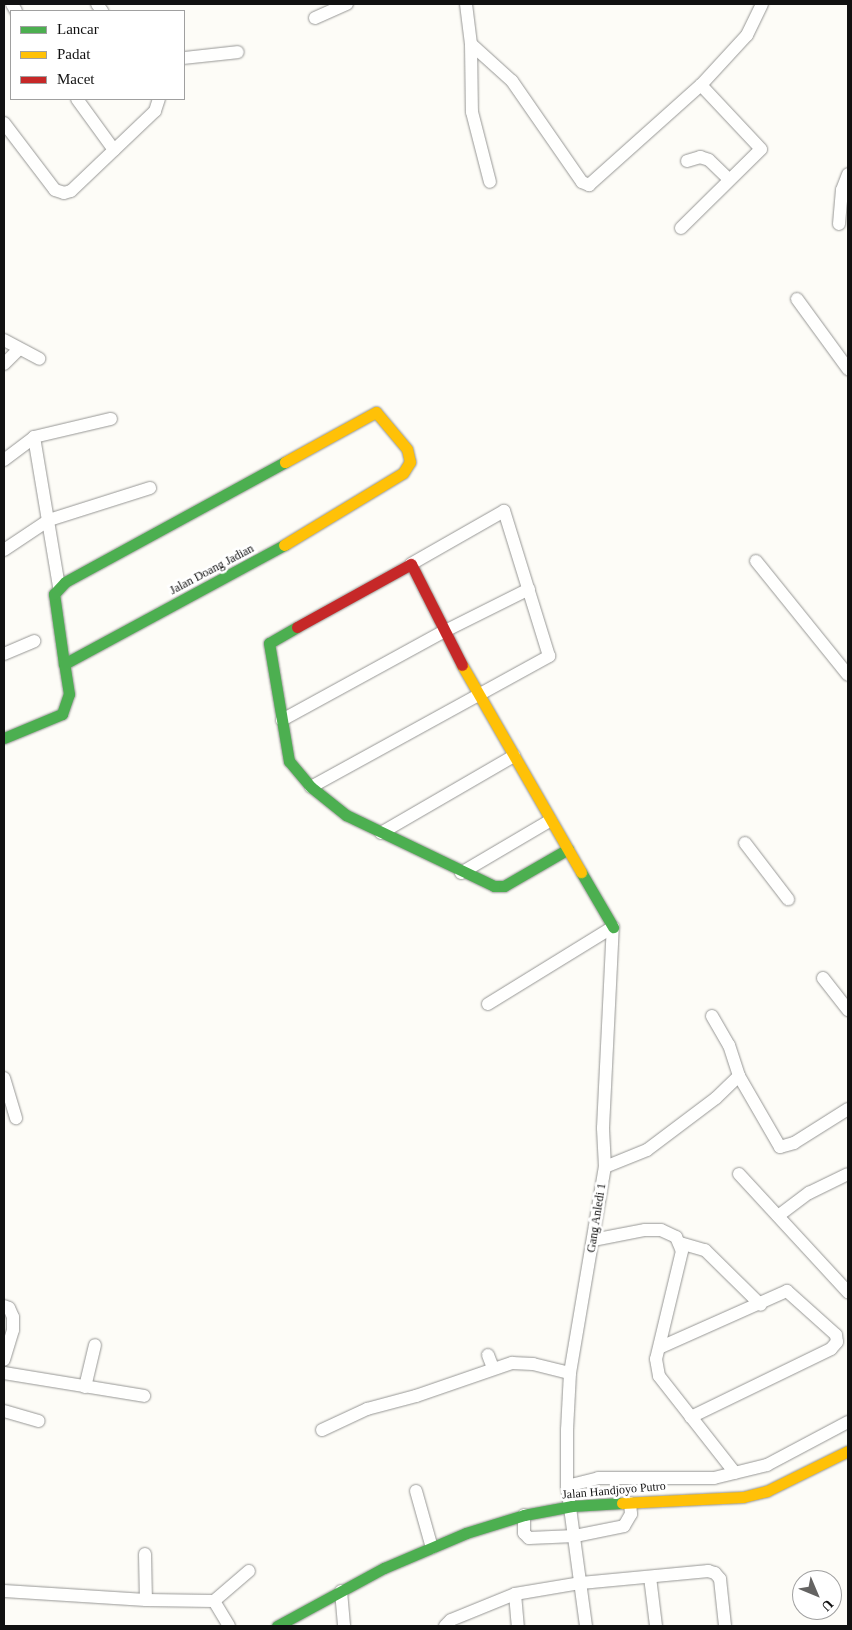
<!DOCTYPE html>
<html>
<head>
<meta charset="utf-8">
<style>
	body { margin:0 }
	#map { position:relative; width:852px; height:1630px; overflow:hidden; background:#fdfcf7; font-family:"Times New Roman",serif }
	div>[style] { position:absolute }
	.roads { filter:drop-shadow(0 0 1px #979795) drop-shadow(0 0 1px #979795) }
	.street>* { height:12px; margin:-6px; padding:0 6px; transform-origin:6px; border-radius:6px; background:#fffffe }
	.fast>* { height:11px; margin:-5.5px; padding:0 5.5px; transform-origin:5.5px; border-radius:5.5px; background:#4caf50 }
	.slow>* { height:11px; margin:-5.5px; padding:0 5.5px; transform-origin:5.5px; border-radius:5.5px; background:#ffc107 }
	.jam>* { height:11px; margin:-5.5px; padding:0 5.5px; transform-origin:5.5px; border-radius:5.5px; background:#c62828 }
	span { translate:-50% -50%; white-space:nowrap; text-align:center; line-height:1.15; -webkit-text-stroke:5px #fff; paint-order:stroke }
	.street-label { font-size:12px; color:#111 }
	.frame { position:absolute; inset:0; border:5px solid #111; pointer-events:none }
	.legend { position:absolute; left:10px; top:10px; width:175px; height:90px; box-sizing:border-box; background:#fff; border:1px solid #a0a0a0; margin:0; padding:6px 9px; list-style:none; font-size:15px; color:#111 }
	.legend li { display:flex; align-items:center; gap:10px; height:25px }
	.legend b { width:25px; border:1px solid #a0a0a0 }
	.north { position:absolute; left:792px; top:1570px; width:50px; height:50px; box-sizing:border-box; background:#fff; border:1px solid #a0a0a0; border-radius:50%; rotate:135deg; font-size:14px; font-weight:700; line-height:20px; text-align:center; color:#111 }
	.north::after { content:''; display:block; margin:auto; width:18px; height:22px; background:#646362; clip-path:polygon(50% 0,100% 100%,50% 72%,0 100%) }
</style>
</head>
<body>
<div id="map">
	<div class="roads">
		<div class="street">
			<i style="left:12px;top:4px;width:8px;rotate:60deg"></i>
			<i style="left:97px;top:4px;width:9px;rotate:54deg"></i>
			<i style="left:466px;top:4px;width:40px;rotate:82.9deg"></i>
			<i style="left:471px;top:44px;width:68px;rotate:89.2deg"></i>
			<i style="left:472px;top:112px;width:72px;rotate:75.6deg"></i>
			<i style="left:315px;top:18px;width:35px;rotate:-24deg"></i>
			<i style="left:471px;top:44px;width:55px;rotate:42.1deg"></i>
			<i style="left:512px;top:81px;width:123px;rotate:55.3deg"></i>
			<i style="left:582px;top:182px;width:8px;rotate:23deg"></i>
			<i style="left:589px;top:185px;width:150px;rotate:-41.8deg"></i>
			<i style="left:701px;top:85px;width:68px;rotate:-47.4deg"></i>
			<i style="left:747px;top:35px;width:34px;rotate:-64deg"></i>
			<i style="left:184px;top:58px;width:54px;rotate:-6.3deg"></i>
			<i style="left:77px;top:99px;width:63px;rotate:54deg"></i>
			<i style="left:4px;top:123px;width:84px;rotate:52.7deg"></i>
			<i style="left:55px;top:190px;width:9px;rotate:18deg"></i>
			<i style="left:64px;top:193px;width:7px;rotate:-16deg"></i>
			<i style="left:71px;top:191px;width:116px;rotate:-43.6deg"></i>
			<i style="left:155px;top:111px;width:13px;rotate:-72deg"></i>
			<i style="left:687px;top:161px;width:14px;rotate:-17deg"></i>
			<i style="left:700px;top:157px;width:9px;rotate:18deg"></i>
			<i style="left:709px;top:160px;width:28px;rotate:44deg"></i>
			<i style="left:839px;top:224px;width:34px;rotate:-85deg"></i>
			<i style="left:842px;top:190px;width:17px;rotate:-69deg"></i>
			<i style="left:681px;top:228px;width:112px;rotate:-44.6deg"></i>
			<i style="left:761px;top:149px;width:88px;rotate:-133.2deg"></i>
			<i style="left:797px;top:299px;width:87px;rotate:53.9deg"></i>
			<i style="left:4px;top:340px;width:40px;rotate:28deg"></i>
			<i style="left:4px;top:364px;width:21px;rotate:-45deg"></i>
			<i style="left:34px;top:437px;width:152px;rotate:80.5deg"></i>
			<i style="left:4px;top:460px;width:38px;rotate:-37deg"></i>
			<i style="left:34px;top:437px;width:79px;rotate:-13.2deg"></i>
			<i style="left:4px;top:550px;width:54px;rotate:-33.7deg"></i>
			<i style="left:49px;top:520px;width:106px;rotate:-17.6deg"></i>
			<i style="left:756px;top:561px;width:146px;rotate:51.1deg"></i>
			<i style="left:4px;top:654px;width:33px;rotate:-23deg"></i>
			<i style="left:282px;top:720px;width:183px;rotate:-28.7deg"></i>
			<i style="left:443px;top:632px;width:96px;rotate:-26.6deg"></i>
			<i style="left:311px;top:787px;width:272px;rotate:-28.8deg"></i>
			<i style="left:549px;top:656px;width:152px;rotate:-107.2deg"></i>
			<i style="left:504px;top:511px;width:107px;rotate:150.3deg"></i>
			<i style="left:381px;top:833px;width:154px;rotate:-30.1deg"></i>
			<i style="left:745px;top:843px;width:71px;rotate:52.5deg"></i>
			<i style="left:461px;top:873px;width:104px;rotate:-30.5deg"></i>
			<i style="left:823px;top:978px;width:41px;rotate:52deg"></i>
			<i style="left:488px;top:1004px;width:147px;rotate:-31.6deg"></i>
			<i style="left:712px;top:1016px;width:34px;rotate:60deg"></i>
			<i style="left:729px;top:1045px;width:33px;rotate:72deg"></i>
			<i style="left:739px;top:1076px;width:82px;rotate:60deg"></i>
			<i style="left:780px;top:1147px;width:15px;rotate:-16deg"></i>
			<i style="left:794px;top:1143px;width:64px;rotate:-32.2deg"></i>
			<i style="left:4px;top:1078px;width:42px;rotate:73.3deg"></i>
			<i style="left:605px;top:1167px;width:45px;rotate:-22deg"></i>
			<i style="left:647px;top:1150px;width:86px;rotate:-37deg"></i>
			<i style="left:716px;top:1098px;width:32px;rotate:-44deg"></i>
			<i style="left:739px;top:1174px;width:161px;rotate:47.3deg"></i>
			<i style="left:778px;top:1216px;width:39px;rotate:-37deg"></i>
			<i style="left:809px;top:1193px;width:43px;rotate:-26deg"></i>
			<i style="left:593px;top:1240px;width:53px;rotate:-10.9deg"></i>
			<i style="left:645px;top:1230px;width:16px"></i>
			<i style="left:661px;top:1230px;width:17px;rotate:25deg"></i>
			<i style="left:676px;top:1237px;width:15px;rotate:67deg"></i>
			<i style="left:682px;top:1251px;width:111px;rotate:103.5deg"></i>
			<i style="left:656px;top:1359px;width:17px;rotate:80deg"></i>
			<i style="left:659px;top:1376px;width:123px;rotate:51.9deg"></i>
			<i style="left:680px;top:1243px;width:26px;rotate:16deg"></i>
			<i style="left:705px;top:1250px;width:78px;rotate:44.5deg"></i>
			<i style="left:4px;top:1306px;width:5px;rotate:22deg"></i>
			<i style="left:9px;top:1308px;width:10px;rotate:66deg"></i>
			<i style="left:13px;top:1317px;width:13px;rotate:90deg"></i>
			<i style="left:13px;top:1330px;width:31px;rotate:107deg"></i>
			<i style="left:661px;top:1347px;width:138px;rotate:-24deg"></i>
			<i style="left:787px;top:1291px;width:66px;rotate:41.9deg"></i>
			<i style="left:836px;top:1335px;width:7px;rotate:82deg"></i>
			<i style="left:837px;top:1342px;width:9px;rotate:131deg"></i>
			<i style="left:831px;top:1349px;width:156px;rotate:154.1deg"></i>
			<i style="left:488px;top:1355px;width:14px;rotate:69deg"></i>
			<i style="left:4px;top:1373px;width:142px;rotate:9.3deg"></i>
			<i style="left:85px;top:1387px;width:43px;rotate:-76.6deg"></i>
			<i style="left:4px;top:1411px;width:36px;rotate:16deg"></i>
			<i style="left:322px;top:1430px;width:50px;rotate:-25deg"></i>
			<i style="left:367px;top:1409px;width:51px;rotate:-14.9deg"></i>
			<i style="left:416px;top:1396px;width:102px;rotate:-19deg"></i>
			<i style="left:512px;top:1363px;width:21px;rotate:3deg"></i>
			<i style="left:533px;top:1364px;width:38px;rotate:14deg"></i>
			<i style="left:567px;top:1486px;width:32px;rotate:-14deg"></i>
			<i style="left:598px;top:1478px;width:116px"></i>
			<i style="left:714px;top:1478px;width:55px;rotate:-13.8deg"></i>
			<i style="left:767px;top:1465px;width:92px;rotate:-28deg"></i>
			<i style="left:416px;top:1491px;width:59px;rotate:74.3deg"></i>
			<i style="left:524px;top:1515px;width:18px;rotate:90deg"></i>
			<i style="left:524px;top:1533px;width:7px;rotate:45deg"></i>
			<i style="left:529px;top:1538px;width:46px;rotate:-2.5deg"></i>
			<i style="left:575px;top:1536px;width:50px;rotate:-11.5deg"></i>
			<i style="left:624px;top:1526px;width:14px;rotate:-60deg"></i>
			<i style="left:631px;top:1514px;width:11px;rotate:-95deg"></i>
			<i style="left:145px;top:1554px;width:46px;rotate:88.8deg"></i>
			<i style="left:146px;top:1600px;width:68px;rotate:0.8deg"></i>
			<i style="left:214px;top:1601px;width:29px;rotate:59deg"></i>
			<i style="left:650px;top:1577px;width:49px;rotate:83deg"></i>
			<i style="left:4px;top:1591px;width:142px;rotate:3.6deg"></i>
			<i style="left:341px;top:1591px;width:35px;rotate:85deg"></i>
			<i style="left:515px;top:1594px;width:32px;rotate:85deg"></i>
			<i style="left:214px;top:1601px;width:46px;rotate:-40.6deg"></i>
			<i style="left:445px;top:1626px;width:8px;rotate:-45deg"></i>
			<i style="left:451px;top:1620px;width:69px;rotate:-22.1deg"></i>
			<i style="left:515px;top:1594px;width:67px;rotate:-9.5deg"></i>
			<i style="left:581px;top:1583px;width:128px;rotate:-5.4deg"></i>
			<i style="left:708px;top:1571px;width:7px;rotate:16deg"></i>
			<i style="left:715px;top:1573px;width:8px;rotate:50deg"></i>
			<i style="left:720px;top:1579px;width:47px;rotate:83.9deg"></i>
			<i style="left:586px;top:1626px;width:141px;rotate:-97.7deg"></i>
			<i style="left:567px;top:1486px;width:56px;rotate:-90deg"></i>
			<i style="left:567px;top:1430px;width:57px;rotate:-87deg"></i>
			<i style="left:570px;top:1373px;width:209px;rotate:-80.4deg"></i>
			<i style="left:605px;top:1167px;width:39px;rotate:-93deg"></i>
			<i style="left:603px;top:1128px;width:201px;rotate:-87.2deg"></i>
		</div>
		<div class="fast">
			<i style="left:297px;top:627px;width:32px;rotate:150deg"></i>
			<i style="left:269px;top:643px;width:120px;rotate:80.4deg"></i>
			<i style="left:289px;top:761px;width:34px;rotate:50deg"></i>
			<i style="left:311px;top:787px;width:45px;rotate:38.7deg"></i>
			<i style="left:346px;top:815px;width:164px;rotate:25.6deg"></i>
			<i style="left:494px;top:886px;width:10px"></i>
			<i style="left:504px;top:886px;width:74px;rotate:-30deg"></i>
			<i style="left:64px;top:664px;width:71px;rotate:-98.1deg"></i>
			<i style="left:54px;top:594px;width:16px;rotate:-47deg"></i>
			<i style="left:65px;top:582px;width:251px;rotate:-28.6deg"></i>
			<i style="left:4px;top:738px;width:63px;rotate:-22.5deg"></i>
			<i style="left:62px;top:714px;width:21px;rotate:-71deg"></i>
			<i style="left:69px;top:694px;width:30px;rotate:-99deg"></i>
			<i style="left:64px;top:664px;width:250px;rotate:-28.4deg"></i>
			<i style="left:581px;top:872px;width:64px;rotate:59.8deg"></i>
			<i style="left:277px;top:1626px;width:122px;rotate:-28.5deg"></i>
			<i style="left:384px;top:1568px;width:89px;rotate:-23.1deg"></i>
			<i style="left:466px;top:1533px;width:61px;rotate:-17.2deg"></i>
			<i style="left:524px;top:1515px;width:49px;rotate:-10.6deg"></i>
			<i style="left:572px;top:1506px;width:50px;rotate:-3.4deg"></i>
		</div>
		<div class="slow">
			<i style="left:284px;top:545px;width:139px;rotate:-31.2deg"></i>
			<i style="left:403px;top:473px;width:13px;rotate:-58deg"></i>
			<i style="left:410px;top:462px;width:13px;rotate:-103deg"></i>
			<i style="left:407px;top:449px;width:48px;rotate:-130deg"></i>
			<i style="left:376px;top:412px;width:104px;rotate:151.2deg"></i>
			<i style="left:462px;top:665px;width:239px;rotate:60.1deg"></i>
			<i style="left:622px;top:1503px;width:121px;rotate:-2.8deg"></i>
			<i style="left:743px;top:1497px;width:25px;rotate:-14deg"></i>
			<i style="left:767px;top:1491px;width:90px;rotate:-26.3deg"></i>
		</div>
		<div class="jam">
			<i style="left:297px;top:627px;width:130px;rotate:-28.9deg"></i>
			<i style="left:411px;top:564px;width:113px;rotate:63.2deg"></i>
		</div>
	</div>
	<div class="street-label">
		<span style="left:212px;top:570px;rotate:-28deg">Jalan Doang Jadian</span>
		<span style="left:597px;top:1218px;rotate:-81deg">Gang Anledi 1</span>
		<span style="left:614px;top:1491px;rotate:-5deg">Jalan Handjoyo Putro</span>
	</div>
	<div class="frame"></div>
	<ul class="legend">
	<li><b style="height:6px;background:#4caf50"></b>Lancar</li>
	<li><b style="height:6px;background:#ffc107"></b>Padat</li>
	<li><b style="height:6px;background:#c62828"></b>Macet</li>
	</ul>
	<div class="north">U</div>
</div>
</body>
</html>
